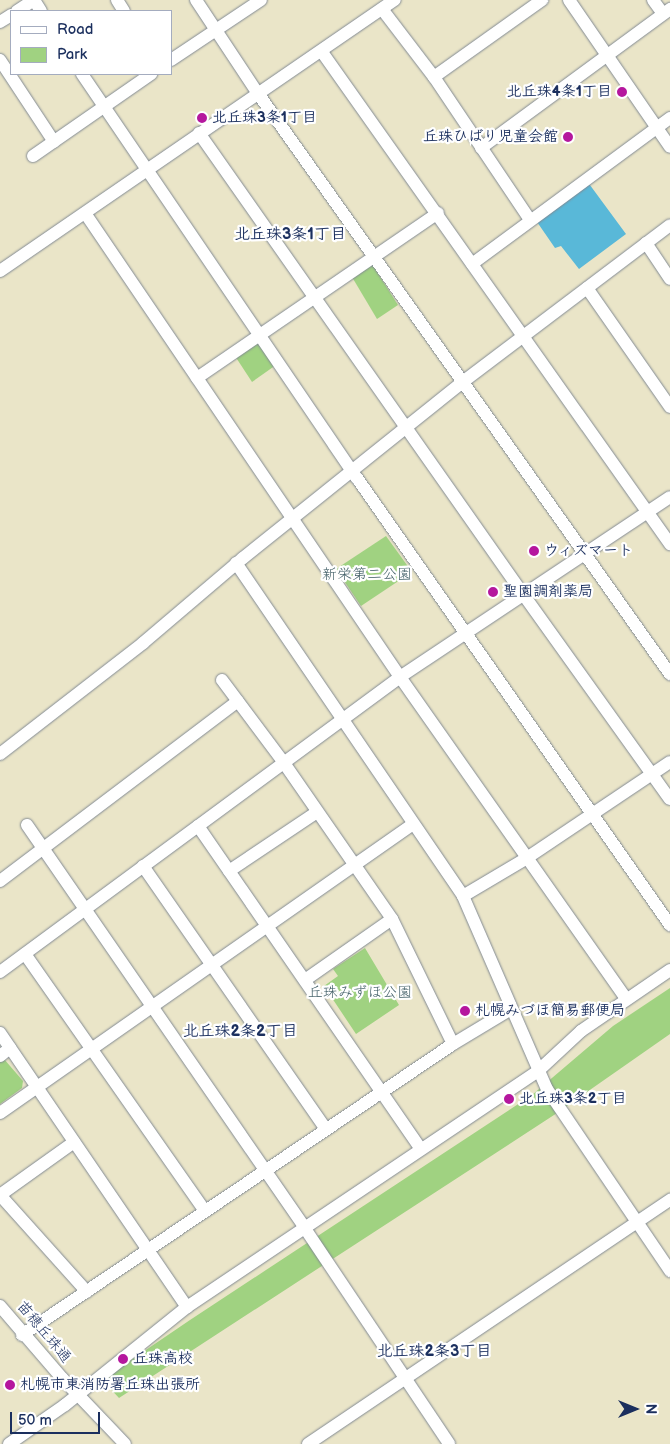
<!DOCTYPE html>
<html>
<head>
<meta charset="utf-8">
<style>
	body { margin:0 }
	#map { position:relative; width:670px; height:1444px; overflow:hidden; background:#eae5c8; font-family:"Balsamiq Sans","Klee One",sans-serif }
	div>[style] { position:absolute }
	.green>* { inset:0; background:#a0d281 }
	.water>* { inset:0; background:#59b8d8 }
	.roads { filter:drop-shadow(0 0 1px #828a93) drop-shadow(0 0 1px #828a93) }
	.minor>* { height:12px; margin:-6px; padding:0 6px; transform-origin:6px; border-radius:6px; background:#fff }
	.dots>* { width:14px; height:14px; translate:-50% -50%; box-sizing:border-box; border:2px solid #fff; border-radius:50% }
	span { translate:-50% -50%; white-space:nowrap; text-align:center; line-height:1.15; -webkit-text-stroke:4.5px #fff; paint-order:stroke }
	.poi-label { font-size:15px; color:#1b2f5e; font-weight:700 }
	.right { translate:-100% -50%; text-align:right }
	.left { translate:0 -50%; text-align:left }
	.park-label { font-size:15px; color:#436068 }
	.street-label { font-size:15px; color:#1b2f5e }
	.neighbourhood-label { font-size:16px; color:#1b2f5e; font-weight:700 }
	.legend { position:absolute; left:10px; top:10px; width:162px; height:65px; box-sizing:border-box; background:#fff; border:1px solid #a4acbf; margin:0; padding:6px 9px; list-style:none; font-size:15px; color:#1b2f5e }
	.legend li { display:flex; align-items:center; gap:10px; height:25px }
	.legend b { width:25px; border:1px solid #a4acbf }
	.north { position:absolute; left:610px; top:1384px; width:50px; height:50px; -webkit-text-stroke:4px #fff; paint-order:stroke; rotate:90deg; font-size:14px; font-weight:700; line-height:20px; text-align:center; color:#1b2f5e }
	.north::after { content:''; display:block; margin:auto; width:18px; height:22px; background:#1b2f5e; clip-path:polygon(50% 0,100% 100%,50% 72%,0 100%) }
	.scale { position:absolute; left:10px; top:1412px; width:90px; height:22px; box-sizing:border-box; border:2px solid #1b2f5e; border-top:0; padding-left:6px; font-size:15px; line-height:18px; white-space:nowrap; color:#1b2f5e; -webkit-text-stroke:4px #fff; paint-order:stroke }
</style>
</head>
<body>
<div id="map">
	<div class="green">
		<i style="clip-path:polygon(372px 264px,398px 305px,377px 319px,352px 277px)"></i>
		<i style="clip-path:polygon(258px 340px,276px 365px,252px 382px,235px 356px)"></i>
		<i style="clip-path:polygon(386px 536px,412px 572px,361px 606px,336px 569px)"></i>
		<i style="clip-path:polygon(365px 948px,399px 1005px,356px 1034px,324px 986px,338px 976px,333px 969px)"></i>
		<i style="clip-path:polygon(670px 988px,670px 1034px,554px 1115px,119px 1398px,105px 1383px,112px 1373px,190px 1320px,532px 1095px,613px 1026px)"></i>
		<i style="clip-path:polygon(4px 1059px,23px 1081px,22px 1088px,0 1104px,0 1062px)"></i>
	</div>
	<div class="water">
		<i style="clip-path:polygon(587px 181px,626px 234px,579px 269px,561px 246px,555px 248px,535px 219px)"></i>
	</div>
	<div class="roads">
		<div class="minor">
			<i style="left:34px;top:0;width:13px;rotate:58deg"></i>
			<i style="left:117px;top:0;width:13px;rotate:58deg"></i>
			<i style="left:196px;top:0;width:110px;rotate:56.5deg"></i>
			<i style="left:257px;top:92px;width:714px;rotate:54.64deg"></i>
			<i style="left:569px;top:0;width:178px;rotate:55.5deg"></i>
			<i style="left:653px;top:0;width:17px;rotate:54deg"></i>
			<i style="left:382px;top:9px;width:86px;rotate:52.6deg"></i>
			<i style="left:434px;top:77px;width:172px;rotate:56.1deg"></i>
			<i style="left:17px;top:11px;width:20px;rotate:-33deg"></i>
			<i style="left:0;top:22px;width:13px;rotate:-32deg"></i>
			<i style="left:322px;top:52px;width:603px;rotate:54.73deg"></i>
			<i style="left:0;top:60px;width:98px;rotate:56.6deg"></i>
			<i style="left:171px;top:60px;width:108px;rotate:-33.7deg"></i>
			<i style="left:82px;top:74px;width:489px;rotate:55.8deg"></i>
			<i style="left:357px;top:478px;width:546px;rotate:55deg"></i>
			<i style="left:434px;top:77px;width:133px;rotate:-35.5deg"></i>
			<i style="left:199px;top:133px;width:563px;rotate:54.9deg"></i>
			<i style="left:523px;top:594px;width:252px;rotate:54.4deg"></i>
			<i style="left:481px;top:148px;width:235px;rotate:-36.3deg"></i>
			<i style="left:33px;top:156px;width:144px;rotate:-34.8deg"></i>
			<i style="left:85px;top:213px;width:561px;rotate:55.83deg"></i>
			<i style="left:400px;top:677px;width:393px;rotate:54.9deg"></i>
			<i style="left:646px;top:243px;width:43px;rotate:56.3deg"></i>
			<i style="left:472px;top:264px;width:246px;rotate:-36.4deg"></i>
			<i style="left:0;top:271px;width:479px;rotate:-34.5deg"></i>
			<i style="left:587px;top:288px;width:145px;rotate:55.1deg"></i>
			<i style="left:197px;top:378px;width:292px;rotate:-34.4deg"></i>
			<i style="left:236px;top:563px;width:403px;rotate:55.7deg"></i>
			<i style="left:463px;top:896px;width:210px;rotate:66.5deg"></i>
			<i style="left:547px;top:1089px;width:220px;rotate:55.9deg"></i>
			<i style="left:222px;top:680px;width:104px;rotate:53.2deg"></i>
			<i style="left:284px;top:763px;width:190px;rotate:55.3deg"></i>
			<i style="left:392px;top:919px;width:139px;rotate:64deg"></i>
			<i style="left:0;top:754px;width:181px;rotate:-37.8deg"></i>
			<i style="left:143px;top:643px;width:131px;rotate:-40.4deg"></i>
			<i style="left:243px;top:558px;width:283px;rotate:-38.7deg"></i>
			<i style="left:464px;top:381px;width:258px;rotate:-37.1deg"></i>
			<i style="left:27px;top:825px;width:488px;rotate:55.4deg"></i>
			<i style="left:304px;top:1227px;width:261px;rotate:56.2deg"></i>
			<i style="left:198px;top:826px;width:391px;rotate:55.4deg"></i>
			<i style="left:143px;top:866px;width:320px;rotate:55.2deg"></i>
			<i style="left:229px;top:871px;width:106px;rotate:-33.8deg"></i>
			<i style="left:0;top:881px;width:298px;rotate:-37.1deg"></i>
			<i style="left:463px;top:896px;width:74px;rotate:-30.7deg"></i>
			<i style="left:527px;top:858px;width:172px;rotate:-33.9deg"></i>
			<i style="left:25px;top:954px;width:314px;rotate:55deg"></i>
			<i style="left:0;top:972px;width:497px;rotate:-36.4deg"></i>
			<i style="left:400px;top:677px;width:324px;rotate:-33.7deg"></i>
			<i style="left:305px;top:980px;width:106px;rotate:-35deg"></i>
			<i style="left:0;top:1033px;width:332px;rotate:55.7deg"></i>
			<i style="left:0;top:1056px;width:13px;rotate:-39deg"></i>
			<i style="left:0;top:1113px;width:504px;rotate:-34.98deg"></i>
			<i style="left:0;top:1195px;width:130px;rotate:48.1deg"></i>
			<i style="left:0;top:1195px;width:91px;rotate:-35.6deg"></i>
			<i style="left:0;top:1306px;width:95px;rotate:49.3deg"></i>
			<i style="left:62px;top:1378px;width:91px;rotate:46.3deg"></i>
			<i style="left:22px;top:1335px;width:520px;rotate:-34.03deg"></i>
			<i style="left:453px;top:1044px;width:68px;rotate:-31.1deg"></i>
			<i style="left:9px;top:1444px;width:68px;rotate:-34.9deg"></i>
			<i style="left:65px;top:1405px;width:156px;rotate:-38.8deg"></i>
			<i style="left:187px;top:1307px;width:423px;rotate:-33.9deg"></i>
			<i style="left:538px;top:1071px;width:59px;rotate:-42.9deg"></i>
			<i style="left:581px;top:1031px;width:108px;rotate:-34.4deg"></i>
			<i style="left:308px;top:1444px;width:437px;rotate:-34deg"></i>
		</div>
	</div>
	<div class="dots">
		<i style="left:622px;top:92px;background:#b5179e"></i>
		<i style="left:202px;top:118px;background:#b5179e"></i>
		<i style="left:568px;top:137px;background:#b5179e"></i>
		<i style="left:534px;top:551px;background:#b5179e"></i>
		<i style="left:493px;top:592px;background:#b5179e"></i>
		<i style="left:465px;top:1011px;background:#b5179e"></i>
		<i style="left:509px;top:1099px;background:#b5179e"></i>
		<i style="left:123px;top:1359px;background:#b5179e"></i>
		<i style="left:10px;top:1385px;background:#b5179e"></i>
	</div>
	<div class="poi-label">
		<span class="right" style="left:612px;top:92px">北丘珠4条1丁目</span>
		<span class="left" style="left:212px;top:118px">北丘珠3条1丁目</span>
		<span class="right" style="left:558px;top:137px">丘珠ひばり児童会館</span>
		<span class="left" style="left:544px;top:551px">ウィズマート</span>
		<span class="left" style="left:503px;top:592px">聖園調剤薬局</span>
		<span class="left" style="left:475px;top:1011px">札幌みづほ簡易郵便局</span>
		<span class="left" style="left:519px;top:1099px">北丘珠3条2丁目</span>
		<span class="left" style="left:133px;top:1359px">丘珠高校</span>
		<span class="left" style="left:20px;top:1385px">札幌市東消防署丘珠出張所</span>
	</div>
	<div class="park-label">
		<span style="left:367px;top:575px">新栄第二公園</span>
		<span style="left:360px;top:993px">丘珠みずほ公園</span>
	</div>
	<div class="street-label">
		<span style="left:44px;top:1332px;rotate:50deg">苗穂丘珠通</span>
	</div>
	<div class="neighbourhood-label">
		<span style="left:290px;top:235px">北丘珠3条1丁目</span>
		<span style="left:240px;top:1032px">北丘珠2条2丁目</span>
		<span style="left:434px;top:1352px">北丘珠2条3丁目</span>
	</div>
	<ul class="legend">
	<li><b style="height:6px;background:#fff"></b>Road</li>
	<li><b style="height:14px;background:#a0d281"></b>Park</li>
	</ul>
	<div class="north">N</div>
	<div class="scale">50 m</div>
</div>
</body>
</html>
